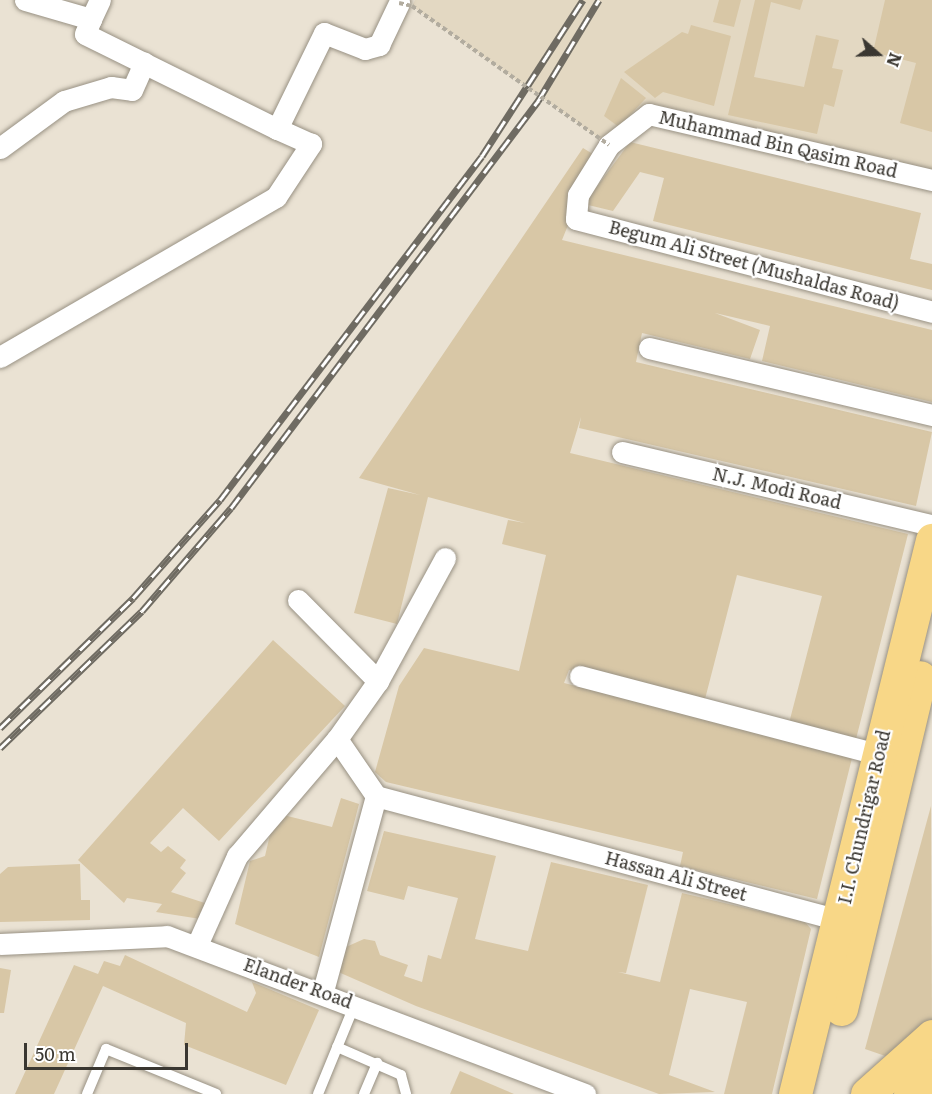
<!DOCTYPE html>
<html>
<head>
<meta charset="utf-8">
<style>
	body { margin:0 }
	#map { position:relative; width:932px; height:1094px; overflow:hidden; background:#eae2d3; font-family:Literata,serif }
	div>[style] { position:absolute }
	.built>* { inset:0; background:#e3d8c2 }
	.building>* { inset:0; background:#d8c7a6 }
	.roads { filter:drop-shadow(0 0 2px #989183) drop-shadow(0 0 2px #989183) }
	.service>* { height:10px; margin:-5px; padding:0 5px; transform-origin:5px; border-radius:5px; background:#fff }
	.minor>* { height:21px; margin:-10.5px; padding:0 10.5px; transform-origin:10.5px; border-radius:10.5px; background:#fff }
	.primary>* { height:33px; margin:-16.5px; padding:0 16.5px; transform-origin:16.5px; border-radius:16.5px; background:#f8d787 }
	.rail>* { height:7px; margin-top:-3.5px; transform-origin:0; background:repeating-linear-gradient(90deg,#fff 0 14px,#6f6b62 0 28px); box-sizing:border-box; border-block:2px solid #6f6b62 }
	.path-bridge>* { height:4px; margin-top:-2px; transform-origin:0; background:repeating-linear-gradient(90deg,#b2ac9f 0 4.5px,transparent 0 7.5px) }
	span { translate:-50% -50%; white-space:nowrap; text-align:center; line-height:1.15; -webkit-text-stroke:4.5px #fff; paint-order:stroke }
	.street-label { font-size:18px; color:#3a3731 }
	.north { position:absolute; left:848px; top:24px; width:60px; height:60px; -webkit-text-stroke:4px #fff; paint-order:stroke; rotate:110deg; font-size:16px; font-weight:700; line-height:24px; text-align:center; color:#3a3731 }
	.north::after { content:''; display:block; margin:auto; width:21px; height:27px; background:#3a3731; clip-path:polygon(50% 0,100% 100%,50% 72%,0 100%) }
	.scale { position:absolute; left:24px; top:1043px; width:164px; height:27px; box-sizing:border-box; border:3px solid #3a3731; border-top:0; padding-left:8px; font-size:18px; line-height:21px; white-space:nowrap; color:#3a3731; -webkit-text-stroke:4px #fff; paint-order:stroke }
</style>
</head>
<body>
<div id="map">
	<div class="built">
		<i style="clip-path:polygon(415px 0,932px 0,932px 181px,649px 114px,609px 145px,412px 6px)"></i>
	</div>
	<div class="building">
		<i style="clip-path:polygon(719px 0,741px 0,734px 27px,713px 22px)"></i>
		<i style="clip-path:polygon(755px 0,803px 0,800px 10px,771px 2px,754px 77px,804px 87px,816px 35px,839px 40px,832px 68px,843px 70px,834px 107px,824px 104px,817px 134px,728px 115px)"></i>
		<i style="clip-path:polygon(885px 0,932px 0,932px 132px,900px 123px,916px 63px,873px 52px)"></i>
		<i style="clip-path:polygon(691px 25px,731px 36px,714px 106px,663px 92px,655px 98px,624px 72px,682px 32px,688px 34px)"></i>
		<i style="clip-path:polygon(621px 78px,646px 98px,619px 127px,604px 116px)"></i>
		<i style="clip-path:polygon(630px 142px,921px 213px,910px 259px,932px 264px,932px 290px,653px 221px,664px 178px,640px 172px,613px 211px,584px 204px)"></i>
		<i style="clip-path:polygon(583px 148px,596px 156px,562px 240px,932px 330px,932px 402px,762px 361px,770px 326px,715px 313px,760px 330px,750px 359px,642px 333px,636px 362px,932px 432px,916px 506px,579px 428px,581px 417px,570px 453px,908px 534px,855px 743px,788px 727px,822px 596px,737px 575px,704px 703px,569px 670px,564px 683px,853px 754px,817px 899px,680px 866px,683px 852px,386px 782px,375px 772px,399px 686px,424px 648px,519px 671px,546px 555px,502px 544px,508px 520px,525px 523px,428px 497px,397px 624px,354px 613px,388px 488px,420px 495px,359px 478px)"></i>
		<i style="clip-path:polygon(273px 640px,345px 706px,219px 841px,183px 808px,150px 843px,161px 852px,168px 846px,186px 860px,180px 868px,186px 873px,171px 892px,211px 905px,207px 920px,156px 912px,162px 904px,127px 898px,124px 903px,78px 860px)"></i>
		<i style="clip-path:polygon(341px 798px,359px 804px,319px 957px,235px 924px,250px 861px,265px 856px,275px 813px,332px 827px)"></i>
		<i style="clip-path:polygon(931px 806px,932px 1029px,894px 1059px,865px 1049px)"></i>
		<i style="clip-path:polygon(384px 831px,496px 856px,475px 939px,528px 951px,551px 862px,648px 885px,626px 973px,618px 972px,660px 982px,682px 893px,805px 922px,811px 929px,772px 1094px,724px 1094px,747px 1002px,690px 989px,669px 1075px,715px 1092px,659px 1094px,416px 1006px,336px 971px,346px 947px,364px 939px,375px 941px,380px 955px,408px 965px,404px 976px,422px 982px,428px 955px,441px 959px,458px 898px,408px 886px,404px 900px,367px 891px)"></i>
		<i style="clip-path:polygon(80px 864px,81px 900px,90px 900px,90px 920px,0 922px,0 874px,8px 867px)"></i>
		<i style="clip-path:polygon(125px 955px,247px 1012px,256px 993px,252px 982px,319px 1010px,286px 1085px,184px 1045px,186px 1023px,103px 986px,54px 1094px,15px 1094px,74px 965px,98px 974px,104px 961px,120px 966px)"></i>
		<i style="clip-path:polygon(0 968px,11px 970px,4px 1013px,0 1013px)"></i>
		<i style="clip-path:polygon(460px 1071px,514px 1094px,450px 1094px)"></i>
	</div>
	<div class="roads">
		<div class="service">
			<i style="left:337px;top:1047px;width:70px;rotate:23.6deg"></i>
			<i style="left:401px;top:1075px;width:20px;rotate:75deg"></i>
			<i style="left:87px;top:1094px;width:49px;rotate:-67.1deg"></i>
			<i style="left:106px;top:1049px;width:119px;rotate:22.2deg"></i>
			<i style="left:318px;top:1094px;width:97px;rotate:-67.7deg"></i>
			<i style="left:364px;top:1094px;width:34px;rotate:-67deg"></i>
		</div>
		<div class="minor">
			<i style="left:25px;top:0;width:69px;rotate:16.1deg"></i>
			<i style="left:91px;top:19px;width:21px;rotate:-65deg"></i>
			<i style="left:91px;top:19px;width:16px;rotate:112deg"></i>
			<i style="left:85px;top:34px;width:214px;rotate:26.3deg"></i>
			<i style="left:277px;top:129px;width:107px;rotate:-63.9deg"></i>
			<i style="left:324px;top:33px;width:44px;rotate:21.3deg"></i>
			<i style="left:365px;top:49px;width:15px;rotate:-16deg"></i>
			<i style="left:379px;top:45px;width:47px;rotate:-64.5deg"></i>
			<i style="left:0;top:148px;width:79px;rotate:-36.3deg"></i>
			<i style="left:64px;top:101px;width:49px;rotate:-16.6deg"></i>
			<i style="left:111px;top:87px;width:21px;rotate:8deg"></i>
			<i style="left:132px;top:90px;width:30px;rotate:-66deg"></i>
			<i style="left:932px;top:180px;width:291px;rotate:-166.9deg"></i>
			<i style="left:649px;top:114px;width:51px;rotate:142.2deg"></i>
			<i style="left:609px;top:145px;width:59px;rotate:121.8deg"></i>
			<i style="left:578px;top:195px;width:24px;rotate:95deg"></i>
			<i style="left:576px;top:219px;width:368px;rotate:14.6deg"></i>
			<i style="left:649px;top:348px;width:291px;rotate:13.3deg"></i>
			<i style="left:0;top:357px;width:319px;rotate:-30.1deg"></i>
			<i style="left:276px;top:197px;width:64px;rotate:-56.6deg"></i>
			<i style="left:311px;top:144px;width:37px;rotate:-156deg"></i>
			<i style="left:622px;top:452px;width:318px;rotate:13.3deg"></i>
			<i style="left:298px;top:600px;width:114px;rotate:45.4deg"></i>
			<i style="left:580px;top:676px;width:307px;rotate:14.7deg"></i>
			<i style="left:337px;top:739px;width:69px;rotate:55.6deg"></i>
			<i style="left:376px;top:796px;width:480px;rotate:15deg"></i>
			<i style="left:0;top:944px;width:167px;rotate:-2.7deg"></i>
			<i style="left:167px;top:936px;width:447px;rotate:20.7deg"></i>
			<i style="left:197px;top:945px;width:98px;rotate:-65.8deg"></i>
			<i style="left:237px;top:856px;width:154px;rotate:-49.5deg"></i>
			<i style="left:337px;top:739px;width:71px;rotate:-54.7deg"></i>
			<i style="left:378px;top:681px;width:140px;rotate:-61.4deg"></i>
			<i style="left:323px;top:991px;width:202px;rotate:-74.8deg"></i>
		</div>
		<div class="primary">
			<i style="left:841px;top:1009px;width:341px;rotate:-76.6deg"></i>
			<i style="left:795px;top:1094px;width:571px;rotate:-76.11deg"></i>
			<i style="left:867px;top:1094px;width:87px;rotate:-41.7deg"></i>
			<i style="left:910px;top:1094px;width:29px;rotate:-41deg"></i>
		</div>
	</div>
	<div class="rail">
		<i style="left:0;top:728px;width:186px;rotate:-44.3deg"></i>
		<i style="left:133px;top:598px;width:131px;rotate:-48.4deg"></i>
		<i style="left:220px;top:500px;width:432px;rotate:-52.7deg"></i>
		<i style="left:482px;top:156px;width:186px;rotate:-57.1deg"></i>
		<i style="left:0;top:748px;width:197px;rotate:-44deg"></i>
		<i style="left:142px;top:611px;width:136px;rotate:-49.2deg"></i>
		<i style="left:231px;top:508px;width:510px;rotate:-52.97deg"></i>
		<i style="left:538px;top:101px;width:118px;rotate:-58.9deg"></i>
	</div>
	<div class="path-bridge">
		<i style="left:399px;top:3px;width:13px;rotate:13deg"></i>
		<i style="left:412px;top:6px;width:241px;rotate:35.2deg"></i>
	</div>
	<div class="street-label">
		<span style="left:778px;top:144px;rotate:13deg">Muhammad Bin Qasim Road</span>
		<span style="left:754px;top:265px;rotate:15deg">Begum Ali Street (Mushaldas Road)</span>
		<span style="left:777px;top:488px;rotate:13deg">N.J. Modi Road</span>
		<span style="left:864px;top:817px;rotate:-77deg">I.I. Chundrigar Road</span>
		<span style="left:676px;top:876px;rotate:15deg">Hassan Ali Street</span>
		<span style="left:298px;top:983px;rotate:20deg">Elander Road</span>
	</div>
	<div class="north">N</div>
	<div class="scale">50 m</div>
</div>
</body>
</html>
